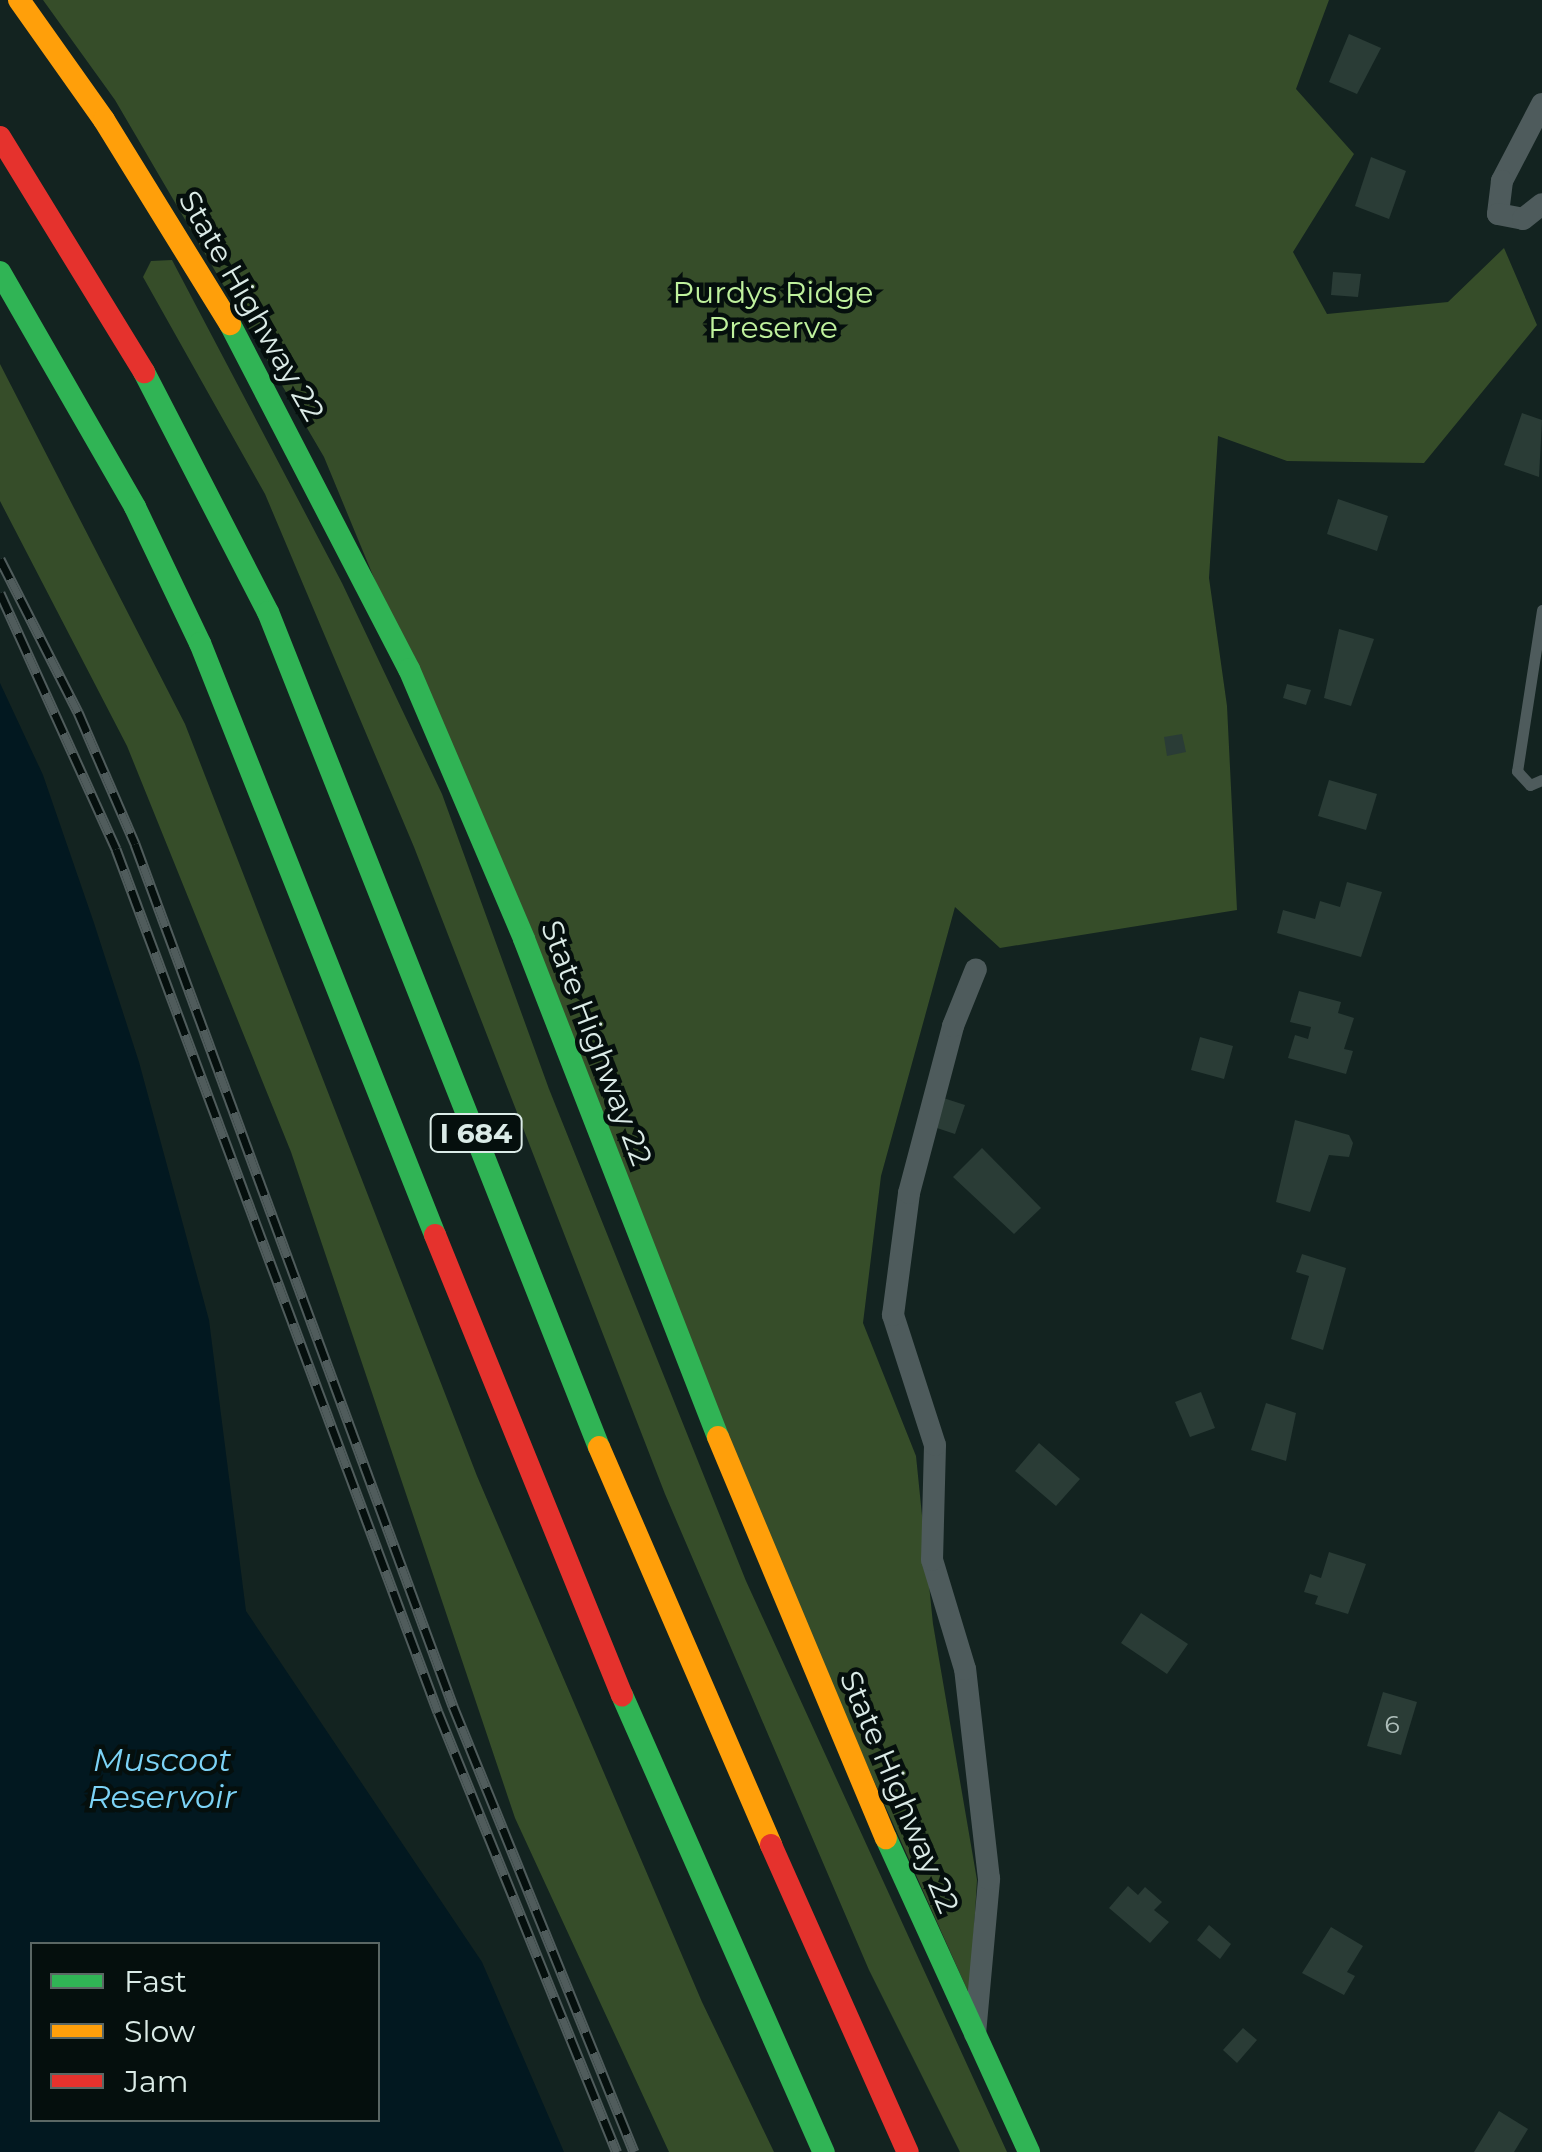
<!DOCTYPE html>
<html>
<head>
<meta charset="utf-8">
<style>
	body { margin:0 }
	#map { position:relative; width:1542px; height:2152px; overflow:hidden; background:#132320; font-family:Montserrat,sans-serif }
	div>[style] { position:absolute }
	.green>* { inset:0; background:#364d29 }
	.water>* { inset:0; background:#021820 }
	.building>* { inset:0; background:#2a3c36 }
	.lane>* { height:11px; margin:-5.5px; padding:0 5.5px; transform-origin:5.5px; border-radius:5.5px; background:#4e5b5c }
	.street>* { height:22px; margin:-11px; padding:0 11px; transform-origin:11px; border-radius:11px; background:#4e5b5c }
	.fast>* { height:22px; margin:-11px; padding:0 11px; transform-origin:11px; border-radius:11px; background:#30b455 }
	.slow>* { height:22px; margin:-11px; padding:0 11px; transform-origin:11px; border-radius:11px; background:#ff9f0a }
	.jam>* { height:22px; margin:-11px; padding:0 11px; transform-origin:11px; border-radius:11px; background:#e5322d }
	.rail>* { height:11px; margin-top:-5.5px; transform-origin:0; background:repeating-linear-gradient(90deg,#050f0d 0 22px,#505c5c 0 44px); box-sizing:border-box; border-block:2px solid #505c5c }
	span { translate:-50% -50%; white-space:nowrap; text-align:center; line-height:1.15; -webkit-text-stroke:9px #050f0d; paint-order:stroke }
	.number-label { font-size:25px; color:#afbfbb }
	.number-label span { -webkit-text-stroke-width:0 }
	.shield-label span { padding:2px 8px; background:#050f0d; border:2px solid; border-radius:8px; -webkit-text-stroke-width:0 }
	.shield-label { font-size:28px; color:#dbebe7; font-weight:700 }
	.park-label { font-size:30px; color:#bff19d }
	.street-label { font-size:30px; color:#dbebe7 }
	.water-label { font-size:32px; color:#7cd3f6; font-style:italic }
	.legend { position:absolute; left:30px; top:1942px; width:350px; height:180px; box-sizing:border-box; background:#050f0d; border:2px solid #5b6764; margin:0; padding:12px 18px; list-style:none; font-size:30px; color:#dbebe7 }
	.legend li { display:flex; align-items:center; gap:20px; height:50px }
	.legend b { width:50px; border:2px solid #5b6764 }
</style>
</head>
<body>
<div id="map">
	<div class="green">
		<i style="clip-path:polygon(43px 0,1329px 0,1296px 89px,1354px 154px,1293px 252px,1327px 314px,1448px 302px,1504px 248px,1537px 325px,1424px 463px,1287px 461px,1218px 436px,1209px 578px,1227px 706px,1237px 910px,1000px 948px,955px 907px,881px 1176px,863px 1323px,916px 1456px,933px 1624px,977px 1880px,970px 1996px,837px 1698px,324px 457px,115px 100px)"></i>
		<i style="clip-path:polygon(172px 260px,342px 583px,442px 794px,549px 1089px,746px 1581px,1007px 2152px,960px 2152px,869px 1970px,665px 1494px,414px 847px,265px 494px,143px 277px,151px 261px)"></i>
		<i style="clip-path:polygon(0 364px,185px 724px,477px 1476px,702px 2002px,774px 2152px,669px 2152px,515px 1818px,291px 1152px,127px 746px,0 501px)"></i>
	</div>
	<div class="water">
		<i style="clip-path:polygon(evenodd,0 683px,43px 775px,94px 923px,139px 1062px,209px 1320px,246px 1611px,482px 1962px,564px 2152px,0 2152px,0 683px,32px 1944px,378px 1944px,378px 2120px,32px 2120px,32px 1944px)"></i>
	</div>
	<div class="building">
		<i style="clip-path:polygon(1349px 34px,1381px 48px,1357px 94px,1329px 82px)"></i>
		<i style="clip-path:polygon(1371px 157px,1406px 171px,1389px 219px,1355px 206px)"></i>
		<i style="clip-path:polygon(1333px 272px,1361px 274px,1358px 297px,1331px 295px)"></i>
		<i style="clip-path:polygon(1522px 413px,1542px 420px,1539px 477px,1504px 465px)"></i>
		<i style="clip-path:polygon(1338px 499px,1388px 516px,1377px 551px,1327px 534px)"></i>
		<i style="clip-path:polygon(1339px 629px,1374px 639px,1351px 706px,1324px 698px)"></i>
		<i style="clip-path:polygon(1287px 684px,1311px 690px,1306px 705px,1283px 698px)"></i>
		<i style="clip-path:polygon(1182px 734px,1186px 752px,1167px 756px,1164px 737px)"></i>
		<i style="clip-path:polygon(1329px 780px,1377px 794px,1366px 830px,1318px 816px)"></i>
		<i style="clip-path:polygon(1347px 882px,1382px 892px,1361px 957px,1277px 933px,1283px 910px,1315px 919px,1320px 901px,1340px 907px)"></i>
		<i style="clip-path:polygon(1299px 991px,1341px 1002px,1338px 1013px,1354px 1018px,1344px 1049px,1353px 1051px,1346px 1074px,1288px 1058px,1295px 1035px,1308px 1039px,1311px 1027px,1290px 1022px)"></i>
		<i style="clip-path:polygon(1200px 1037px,1233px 1046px,1224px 1079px,1191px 1070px)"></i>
		<i style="clip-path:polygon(934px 1095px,965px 1105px,955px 1134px,925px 1124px)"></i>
		<i style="clip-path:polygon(1295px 1120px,1349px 1135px,1353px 1143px,1349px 1157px,1329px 1155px,1310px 1212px,1276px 1202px)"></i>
		<i style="clip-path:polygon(982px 1148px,1041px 1208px,1014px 1234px,953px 1177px)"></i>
		<i style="clip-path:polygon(1302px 1254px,1346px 1268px,1323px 1350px,1291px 1339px,1309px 1276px,1296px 1272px)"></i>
		<i style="clip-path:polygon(1201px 1392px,1215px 1428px,1190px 1437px,1175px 1402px)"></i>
		<i style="clip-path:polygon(1266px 1403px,1296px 1413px,1286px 1461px,1251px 1450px)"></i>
		<i style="clip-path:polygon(1039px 1443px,1080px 1479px,1056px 1506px,1015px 1471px)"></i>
		<i style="clip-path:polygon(1329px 1552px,1366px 1564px,1348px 1614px,1315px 1604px,1318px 1596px,1304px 1592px,1310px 1574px,1321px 1578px)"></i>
		<i style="clip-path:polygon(1141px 1613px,1188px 1644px,1167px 1674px,1121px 1643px)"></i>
		<i style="clip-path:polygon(1383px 1692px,1417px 1702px,1401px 1755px,1367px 1746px)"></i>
		<i style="clip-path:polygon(1128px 1886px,1138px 1895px,1145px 1887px,1162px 1902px,1154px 1910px,1169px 1922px,1150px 1943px,1109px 1908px)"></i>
		<i style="clip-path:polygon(1209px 1925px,1231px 1944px,1220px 1959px,1197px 1940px)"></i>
		<i style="clip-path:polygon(1331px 1927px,1363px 1946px,1347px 1972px,1355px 1976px,1344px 1995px,1302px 1973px)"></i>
		<i style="clip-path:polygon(1243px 2028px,1257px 2040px,1237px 2063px,1223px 2050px)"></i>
		<i style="clip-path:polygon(1499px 2111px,1528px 2129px,1514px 2152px,1474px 2152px)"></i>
	</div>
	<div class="lane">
		<i style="left:1542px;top:610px;width:163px;rotate:98.8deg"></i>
		<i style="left:1517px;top:771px;width:19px;rotate:47deg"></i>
		<i style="left:1530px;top:785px;width:13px;rotate:-23deg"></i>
	</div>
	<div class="street">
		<i style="left:1542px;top:104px;width:87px;rotate:117.5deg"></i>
		<i style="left:1502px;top:181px;width:33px;rotate:97deg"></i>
		<i style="left:1498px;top:214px;width:25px;rotate:11deg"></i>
		<i style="left:1523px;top:219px;width:24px;rotate:-38deg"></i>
		<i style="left:975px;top:2034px;width:156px;rotate:-84.8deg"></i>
		<i style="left:989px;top:1879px;width:211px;rotate:-96.5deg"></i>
		<i style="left:965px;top:1669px;width:114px;rotate:-106.8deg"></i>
		<i style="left:932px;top:1560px;width:115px;rotate:-88.5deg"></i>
		<i style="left:935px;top:1445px;width:137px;rotate:-107.9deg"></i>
		<i style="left:893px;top:1315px;width:123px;rotate:-82.5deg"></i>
		<i style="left:909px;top:1193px;width:173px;rotate:-75.2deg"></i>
		<i style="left:953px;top:1026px;width:61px;rotate:-68deg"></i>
	</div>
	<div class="fast">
		<i style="left:0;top:272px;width:271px;rotate:60.1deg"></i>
		<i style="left:135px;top:507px;width:151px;rotate:64.5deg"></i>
		<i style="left:200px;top:643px;width:637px;rotate:68.35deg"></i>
		<i style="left:230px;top:324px;width:389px;rotate:62.6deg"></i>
		<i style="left:409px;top:669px;width:293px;rotate:66.9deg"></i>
		<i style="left:524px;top:939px;width:534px;rotate:68.72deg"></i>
		<i style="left:144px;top:372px;width:270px;rotate:62.7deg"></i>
		<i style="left:268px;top:612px;width:898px;rotate:68.38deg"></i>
		<i style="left:622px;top:1695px;width:500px;rotate:66.2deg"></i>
		<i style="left:886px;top:1838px;width:345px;rotate:65.5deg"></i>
	</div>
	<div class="slow">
		<i style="left:19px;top:0;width:147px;rotate:54.7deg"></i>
		<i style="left:104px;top:120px;width:240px;rotate:58.3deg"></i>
		<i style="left:718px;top:1437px;width:435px;rotate:67.3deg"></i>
		<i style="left:599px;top:1447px;width:434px;rotate:66.6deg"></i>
	</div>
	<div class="jam">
		<i style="left:0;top:137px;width:276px;rotate:58.5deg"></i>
		<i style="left:435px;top:1235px;width:497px;rotate:67.9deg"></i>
		<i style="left:771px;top:1845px;width:336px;rotate:66deg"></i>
	</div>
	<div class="rail">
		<i style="left:0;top:559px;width:172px;rotate:63deg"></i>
		<i style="left:78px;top:712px;width:144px;rotate:66.6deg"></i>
		<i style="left:135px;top:844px;width:919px;rotate:69.75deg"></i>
		<i style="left:453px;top:1706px;width:481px;rotate:67.9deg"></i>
		<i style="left:0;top:593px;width:281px;rotate:65.6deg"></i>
		<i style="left:116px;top:849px;width:921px;rotate:69.54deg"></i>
		<i style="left:438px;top:1712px;width:475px;rotate:67.9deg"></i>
	</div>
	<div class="number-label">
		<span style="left:1392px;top:1724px">6</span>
	</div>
	<div class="shield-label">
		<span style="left:476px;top:1133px">I 684</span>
	</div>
	<div class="park-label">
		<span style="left:773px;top:310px">Purdys Ridge<br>Preserve</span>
	</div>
	<div class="street-label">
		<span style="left:251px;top:306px;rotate:60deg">State Highway 22</span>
		<span style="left:596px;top:1043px;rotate:69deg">State Highway 22</span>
		<span style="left:899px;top:1792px;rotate:67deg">State Highway 22</span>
	</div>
	<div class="water-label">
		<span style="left:162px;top:1779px">Muscoot<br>Reservoir</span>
	</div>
	<ul class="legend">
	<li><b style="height:12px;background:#30b455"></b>Fast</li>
	<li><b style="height:12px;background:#ff9f0a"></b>Slow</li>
	<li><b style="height:12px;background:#e5322d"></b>Jam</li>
	</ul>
</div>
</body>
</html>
